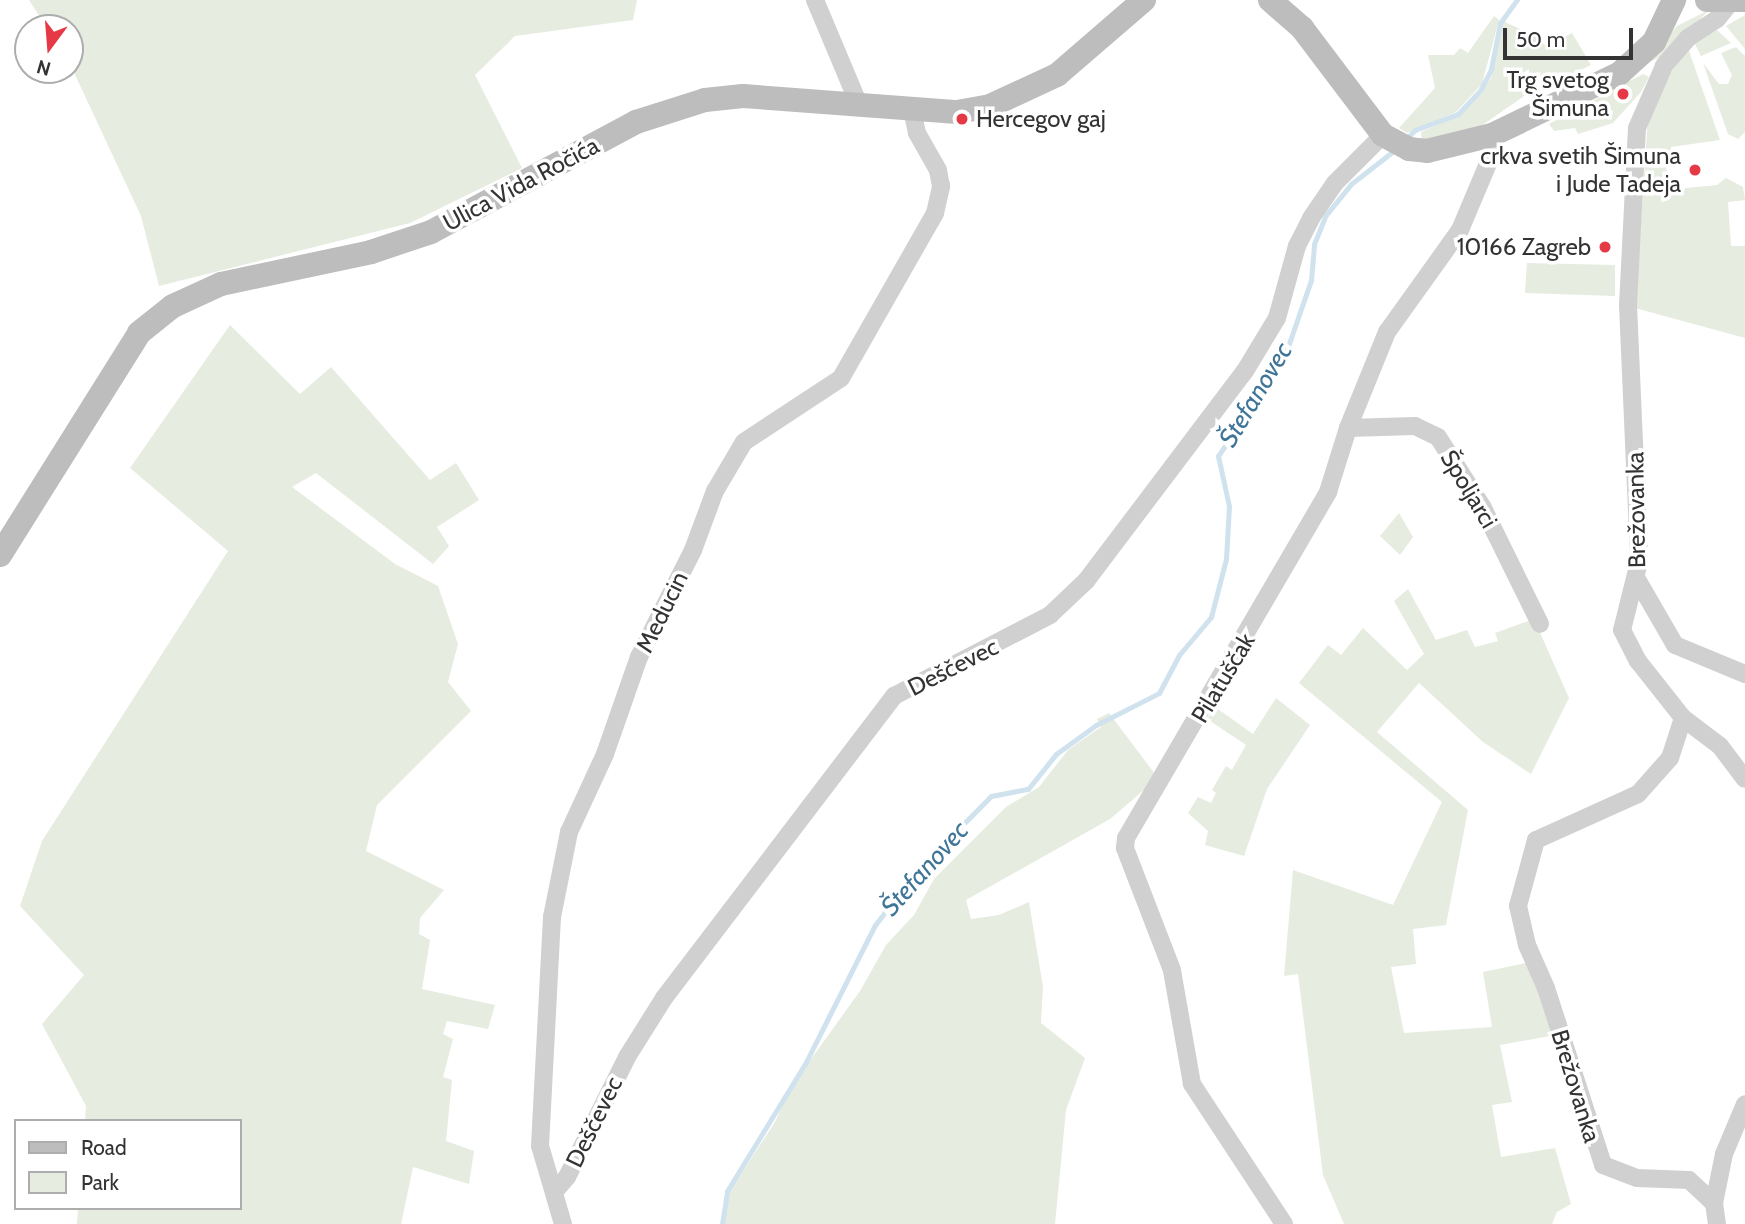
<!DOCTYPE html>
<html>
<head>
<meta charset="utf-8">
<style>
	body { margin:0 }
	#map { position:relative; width:1745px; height:1224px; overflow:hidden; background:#fff; font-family:Cabin,sans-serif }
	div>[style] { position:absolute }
	.green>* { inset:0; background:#e6ecdf }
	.stream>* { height:5px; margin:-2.5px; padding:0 2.5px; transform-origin:2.5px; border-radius:2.5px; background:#cfe2ee }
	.street>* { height:18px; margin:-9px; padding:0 9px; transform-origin:9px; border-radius:9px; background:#d0d0d0 }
	.secondary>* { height:24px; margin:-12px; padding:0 12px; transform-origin:12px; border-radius:12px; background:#bdbdbd }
	.dots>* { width:19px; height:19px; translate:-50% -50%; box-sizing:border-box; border:4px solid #fff; border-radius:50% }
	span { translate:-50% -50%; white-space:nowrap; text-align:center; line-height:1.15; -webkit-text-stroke:7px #fff; paint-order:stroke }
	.poi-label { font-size:24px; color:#333 }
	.right { translate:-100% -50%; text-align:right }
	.left { translate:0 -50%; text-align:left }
	.street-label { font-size:24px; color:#333 }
	.water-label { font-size:26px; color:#3f7597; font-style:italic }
	.legend { position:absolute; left:14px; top:1119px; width:228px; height:91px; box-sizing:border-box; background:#fff; border:2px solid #adadad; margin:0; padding:9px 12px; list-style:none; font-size:21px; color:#333 }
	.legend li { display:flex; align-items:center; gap:14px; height:35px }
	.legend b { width:35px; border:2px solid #adadad }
	.north { position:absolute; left:14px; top:14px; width:70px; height:70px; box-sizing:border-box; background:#fff; border:2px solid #adadad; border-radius:50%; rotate:196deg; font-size:19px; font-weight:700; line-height:28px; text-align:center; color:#333 }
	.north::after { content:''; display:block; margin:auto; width:24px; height:32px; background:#e63946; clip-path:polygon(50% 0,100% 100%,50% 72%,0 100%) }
	.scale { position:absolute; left:1503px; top:28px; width:130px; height:32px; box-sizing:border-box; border:4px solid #333; border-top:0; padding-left:9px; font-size:21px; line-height:24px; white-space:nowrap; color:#333; -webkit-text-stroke:5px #fff; paint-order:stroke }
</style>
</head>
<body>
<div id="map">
	<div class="green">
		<i style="clip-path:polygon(29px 0,637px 0,633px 20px,515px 36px,475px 75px,522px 168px,410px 223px,159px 286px,141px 216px,70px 64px,70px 28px,47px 28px)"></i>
		<i style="clip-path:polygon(1709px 10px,1665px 55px,1645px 64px,1677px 26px)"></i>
		<i style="clip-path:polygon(1745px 15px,1745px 49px,1726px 26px)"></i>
		<i style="clip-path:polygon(1494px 16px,1499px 20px,1482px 84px,1456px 112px,1407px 133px,1399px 128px,1435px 88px,1428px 55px,1454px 55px,1460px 48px,1468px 53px)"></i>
		<i style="clip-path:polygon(1503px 21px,1539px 38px,1546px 47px,1572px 33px,1591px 65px,1545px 87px,1539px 79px,1525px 85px,1527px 94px,1481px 126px,1422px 141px,1421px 132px,1460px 115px,1481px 92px,1491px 78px)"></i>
		<i style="clip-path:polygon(1717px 30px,1731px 43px,1701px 56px,1694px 42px)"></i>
		<i style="clip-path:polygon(1736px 47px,1745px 56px,1745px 132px,1738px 139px,1728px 134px,1703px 63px,1719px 84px,1728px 84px,1732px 75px,1721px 53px)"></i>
		<i style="clip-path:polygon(1688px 48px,1720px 140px,1671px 147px,1672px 158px,1666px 165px,1668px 184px,1676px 189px,1717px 185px,1726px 178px,1743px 187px,1745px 200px,1728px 202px,1731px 246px,1745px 246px,1745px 338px,1635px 308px,1648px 118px,1662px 85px)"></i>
		<i style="clip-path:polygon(1643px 74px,1649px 77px,1641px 92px,1613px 123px,1578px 134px,1575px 128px,1554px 131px,1549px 124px)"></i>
		<i style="clip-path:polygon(1527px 263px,1615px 265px,1615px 296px,1525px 293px)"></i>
		<i style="clip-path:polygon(230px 325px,300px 394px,331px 367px,430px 480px,456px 463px,479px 500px,437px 527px,449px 546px,433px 564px,316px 473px,292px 487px,395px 564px,438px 586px,458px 644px,448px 682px,471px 711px,377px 805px,366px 851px,444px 890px,420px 918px,419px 934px,430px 940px,422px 989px,495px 1005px,488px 1029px,447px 1021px,443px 1034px,453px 1039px,443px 1077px,452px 1080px,446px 1141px,474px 1151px,469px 1184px,413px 1167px,401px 1224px,77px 1224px,78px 1208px,240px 1208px,240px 1121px,85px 1121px,86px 1106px,42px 1024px,84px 975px,20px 906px,42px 841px,228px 551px,130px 468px)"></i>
		<i style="clip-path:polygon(1399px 513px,1413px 537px,1400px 555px,1380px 536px)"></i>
		<i style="clip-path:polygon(1408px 589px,1436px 640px,1467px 630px,1475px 647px,1498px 641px,1495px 633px,1534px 619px,1569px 698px,1531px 774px,1483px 742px,1419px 683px,1377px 732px,1468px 810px,1446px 925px,1413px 929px,1416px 964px,1391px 967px,1404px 1033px,1492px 1027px,1483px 972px,1531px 962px,1555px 1035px,1500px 1045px,1512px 1102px,1492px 1105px,1501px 1157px,1555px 1148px,1571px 1204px,1557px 1212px,1552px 1224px,1344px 1224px,1323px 1175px,1298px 974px,1284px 976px,1293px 870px,1393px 905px,1442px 802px,1299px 683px,1328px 645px,1341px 655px,1363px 628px,1407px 670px,1424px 654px,1394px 601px)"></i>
		<i style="clip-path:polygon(1276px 698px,1310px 725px,1267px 789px,1244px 856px,1205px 845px,1208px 831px,1188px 813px,1198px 797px,1211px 803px,1216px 793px,1212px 790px,1226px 766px,1232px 770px,1246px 745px,1207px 719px,1215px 707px,1253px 734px)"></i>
		<i style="clip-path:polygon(1109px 713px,1158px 778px,1110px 819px,966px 900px,971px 919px,999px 915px,1029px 902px,1043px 987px,1041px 1023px,1085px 1058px,1066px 1110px,1055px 1224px,724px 1224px,730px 1191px,775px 1122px,791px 1087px,860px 991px,886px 945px,914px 915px,934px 879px,1006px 807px,1039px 787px,1068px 750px,1101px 727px,1097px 719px)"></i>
	</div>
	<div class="stream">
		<i style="left:1405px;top:140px;width:14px;rotate:-45deg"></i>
		<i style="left:1415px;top:130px;width:46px;rotate:-20.4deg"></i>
		<i style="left:1458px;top:114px;width:34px;rotate:-47deg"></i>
		<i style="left:1481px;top:89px;width:22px;rotate:-63deg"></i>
		<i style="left:1491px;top:69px;width:47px;rotate:-78.9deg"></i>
		<i style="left:1500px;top:23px;width:29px;rotate:-54deg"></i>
		<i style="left:722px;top:1224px;width:33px;rotate:-81deg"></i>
		<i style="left:727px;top:1191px;width:151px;rotate:-58.5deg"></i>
		<i style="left:806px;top:1062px;width:153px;rotate:-63.3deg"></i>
		<i style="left:875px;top:925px;width:68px;rotate:-52.1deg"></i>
		<i style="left:917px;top:871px;width:105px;rotate:-45.4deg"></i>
		<i style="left:991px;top:796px;width:38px;rotate:-11deg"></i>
		<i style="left:1028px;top:789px;width:45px;rotate:-51.3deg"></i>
		<i style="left:1056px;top:754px;width:49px;rotate:-35.9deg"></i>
		<i style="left:1096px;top:725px;width:71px;rotate:-26.9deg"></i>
		<i style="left:1159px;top:693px;width:43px;rotate:-62.2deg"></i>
		<i style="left:1179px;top:655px;width:50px;rotate:-49.9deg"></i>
		<i style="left:1211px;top:617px;width:60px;rotate:-75.5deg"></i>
		<i style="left:1226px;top:559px;width:53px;rotate:-86.8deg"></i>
		<i style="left:1229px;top:506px;width:51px;rotate:-102.4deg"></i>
		<i style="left:1218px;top:456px;width:118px;rotate:-56deg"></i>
		<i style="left:1284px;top:358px;width:83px;rotate:-70.9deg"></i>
		<i style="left:1311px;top:280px;width:36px;rotate:-85deg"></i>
		<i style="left:1314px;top:244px;width:31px;rotate:-68deg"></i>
		<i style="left:1326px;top:215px;width:40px;rotate:-51deg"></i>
		<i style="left:1351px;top:184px;width:57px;rotate:-37.9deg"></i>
	</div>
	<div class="street">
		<i style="left:815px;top:0;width:116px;rotate:67.2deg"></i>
		<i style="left:1730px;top:3px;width:21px;rotate:129deg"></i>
		<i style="left:1717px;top:19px;width:35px;rotate:147deg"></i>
		<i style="left:1688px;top:38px;width:37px;rotate:131deg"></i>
		<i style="left:1664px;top:66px;width:68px;rotate:113.5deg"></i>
		<i style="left:1637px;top:128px;width:177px;rotate:92.9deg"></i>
		<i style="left:1628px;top:305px;width:257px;rotate:87.5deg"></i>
		<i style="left:1639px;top:562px;width:70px;rotate:104deg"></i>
		<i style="left:1622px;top:630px;width:35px;rotate:63deg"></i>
		<i style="left:1638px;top:661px;width:73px;rotate:51.7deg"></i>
		<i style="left:1683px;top:718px;width:46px;rotate:37.1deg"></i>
		<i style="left:1720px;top:746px;width:41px;rotate:52.9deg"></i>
		<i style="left:1348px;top:428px;width:67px;rotate:-1.7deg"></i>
		<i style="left:1415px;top:426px;width:25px;rotate:26deg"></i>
		<i style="left:1438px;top:437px;width:84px;rotate:57.6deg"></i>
		<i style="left:1483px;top:508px;width:129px;rotate:63.8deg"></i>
		<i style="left:1638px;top:581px;width:74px;rotate:60deg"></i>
		<i style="left:1675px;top:645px;width:76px;rotate:22.5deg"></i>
		<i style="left:1683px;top:718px;width:42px;rotate:108deg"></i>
		<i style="left:1670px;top:758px;width:48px;rotate:131.6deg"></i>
		<i style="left:1638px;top:794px;width:112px;rotate:155.7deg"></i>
		<i style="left:1536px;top:840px;width:68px;rotate:105.3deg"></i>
		<i style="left:1518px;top:906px;width:40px;rotate:77deg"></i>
		<i style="left:1527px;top:945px;width:47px;rotate:66.2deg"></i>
		<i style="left:1546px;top:988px;width:186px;rotate:72.1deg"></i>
		<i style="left:1603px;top:1165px;width:36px;rotate:21deg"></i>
		<i style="left:1637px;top:1178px;width:52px;rotate:2.2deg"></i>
		<i style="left:1689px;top:1180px;width:34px;rotate:43deg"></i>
		<i style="left:1714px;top:1203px;width:21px;rotate:82deg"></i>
		<i style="left:554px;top:1192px;width:20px;rotate:-49deg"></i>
		<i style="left:567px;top:1177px;width:134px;rotate:-63.4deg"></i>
		<i style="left:627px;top:1057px;width:70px;rotate:-57.9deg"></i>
		<i style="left:664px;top:998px;width:380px;rotate:-52.7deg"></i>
		<i style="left:894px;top:696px;width:176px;rotate:-27.4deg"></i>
		<i style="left:1050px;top:615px;width:50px;rotate:-43.4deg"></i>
		<i style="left:1086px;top:581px;width:263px;rotate:-52.9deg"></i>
		<i style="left:1245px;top:371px;width:62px;rotate:-58.9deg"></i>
		<i style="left:1277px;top:318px;width:75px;rotate:-74.5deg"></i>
		<i style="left:1297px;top:246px;width:31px;rotate:-63deg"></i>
		<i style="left:1311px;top:218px;width:42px;rotate:-55.6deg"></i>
		<i style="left:1335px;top:183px;width:68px;rotate:-45deg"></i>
		<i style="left:1714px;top:1203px;width:50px;rotate:-78.5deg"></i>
		<i style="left:1724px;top:1154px;width:54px;rotate:-67.2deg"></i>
		<i style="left:563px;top:1224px;width:81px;rotate:-106.4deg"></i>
		<i style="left:540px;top:1146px;width:229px;rotate:-87deg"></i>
		<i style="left:552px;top:917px;width:87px;rotate:-78.7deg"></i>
		<i style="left:569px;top:832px;width:86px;rotate:-65.2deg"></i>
		<i style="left:605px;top:754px;width:103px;rotate:-70.7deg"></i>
		<i style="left:639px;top:657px;width:120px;rotate:-63.2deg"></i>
		<i style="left:693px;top:550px;width:63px;rotate:-69.6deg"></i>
		<i style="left:715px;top:491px;width:57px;rotate:-59.4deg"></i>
		<i style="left:744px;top:442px;width:116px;rotate:-33.4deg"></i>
		<i style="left:841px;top:378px;width:190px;rotate:-60.3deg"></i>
		<i style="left:935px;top:213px;width:28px;rotate:-77deg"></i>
		<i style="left:941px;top:186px;width:16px;rotate:-101deg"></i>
		<i style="left:938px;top:170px;width:43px;rotate:-119.6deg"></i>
		<i style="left:917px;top:133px;width:24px;rotate:-102deg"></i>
		<i style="left:1284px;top:1224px;width:168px;rotate:-123.3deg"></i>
		<i style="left:1192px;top:1084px;width:116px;rotate:-100deg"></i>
		<i style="left:1172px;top:970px;width:131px;rotate:-111.1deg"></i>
		<i style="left:1125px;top:848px;width:10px;rotate:-84deg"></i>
		<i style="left:1126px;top:838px;width:401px;rotate:-59.7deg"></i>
		<i style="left:1328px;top:492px;width:67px;rotate:-72.6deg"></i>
		<i style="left:1348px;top:428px;width:104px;rotate:-67.9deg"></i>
		<i style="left:1387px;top:332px;width:125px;rotate:-54.4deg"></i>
		<i style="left:1460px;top:230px;width:77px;rotate:-67.1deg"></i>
		<i style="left:1490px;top:159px;width:24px;rotate:-85deg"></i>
	</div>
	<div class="secondary">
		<i style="left:1270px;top:0;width:43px;rotate:41.2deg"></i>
		<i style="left:1302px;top:28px;width:134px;rotate:52.9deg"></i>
		<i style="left:1383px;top:135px;width:30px;rotate:28deg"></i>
		<i style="left:1409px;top:149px;width:18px;rotate:6deg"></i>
		<i style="left:1427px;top:151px;width:67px;rotate:-13.8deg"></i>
		<i style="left:1492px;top:135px;width:142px;rotate:-25.8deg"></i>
		<i style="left:1620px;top:73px;width:46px;rotate:-42.4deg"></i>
		<i style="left:1654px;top:42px;width:47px;rotate:-64.5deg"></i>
		<i style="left:1707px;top:0;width:38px"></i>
		<i style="left:0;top:555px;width:262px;rotate:-57.9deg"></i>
		<i style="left:139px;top:333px;width:43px;rotate:-38.5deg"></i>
		<i style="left:173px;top:306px;width:53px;rotate:-24.6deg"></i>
		<i style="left:221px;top:284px;width:153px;rotate:-12deg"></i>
		<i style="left:371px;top:252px;width:63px;rotate:-18.4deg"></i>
		<i style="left:431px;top:232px;width:233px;rotate:-28.2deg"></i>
		<i style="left:636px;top:122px;width:72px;rotate:-17.7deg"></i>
		<i style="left:705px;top:100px;width:38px;rotate:-6deg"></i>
		<i style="left:743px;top:96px;width:215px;rotate:4.3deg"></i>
		<i style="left:957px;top:112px;width:34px;rotate:-10deg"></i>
		<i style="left:990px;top:106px;width:74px;rotate:-24.8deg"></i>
		<i style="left:1057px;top:75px;width:115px;rotate:-40.8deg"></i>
	</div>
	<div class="dots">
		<i style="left:1623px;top:94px;background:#e63946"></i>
		<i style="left:962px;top:119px;background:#e63946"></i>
		<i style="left:1695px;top:170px;background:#e63946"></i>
		<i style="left:1605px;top:247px;background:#e63946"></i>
	</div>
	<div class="poi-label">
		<span class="right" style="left:1609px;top:94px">Trg svetog<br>Šimuna</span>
		<span class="left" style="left:976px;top:119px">Hercegov gaj</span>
		<span class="right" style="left:1681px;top:170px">crkva svetih Šimuna<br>i Jude Tadeja</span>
		<span class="right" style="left:1591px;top:247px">10166 Zagreb</span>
	</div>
	<div class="street-label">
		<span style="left:521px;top:184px;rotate:-28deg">Ulica Vida Ročića</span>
		<span style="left:1469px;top:489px;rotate:59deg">Špoljarci</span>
		<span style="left:1636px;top:510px;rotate:-91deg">Brežovanka</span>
		<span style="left:662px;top:612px;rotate:-64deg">Meducin</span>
		<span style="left:953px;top:667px;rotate:-27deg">Deščevec</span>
		<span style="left:1223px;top:678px;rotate:-59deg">Pilatuščak</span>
		<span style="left:1576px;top:1086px;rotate:73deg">Brežovanka</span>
		<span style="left:594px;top:1122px;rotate:-64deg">Deščevec</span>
	</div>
	<div class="water-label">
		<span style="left:1256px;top:395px;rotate:-59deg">Štefanovec</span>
		<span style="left:925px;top:869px;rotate:-48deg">Štefanovec</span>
	</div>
	<ul class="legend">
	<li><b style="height:9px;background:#bdbdbd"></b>Road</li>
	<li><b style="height:19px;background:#e6ecdf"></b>Park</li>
	</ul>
	<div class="north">N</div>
	<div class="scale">50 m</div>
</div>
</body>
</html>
